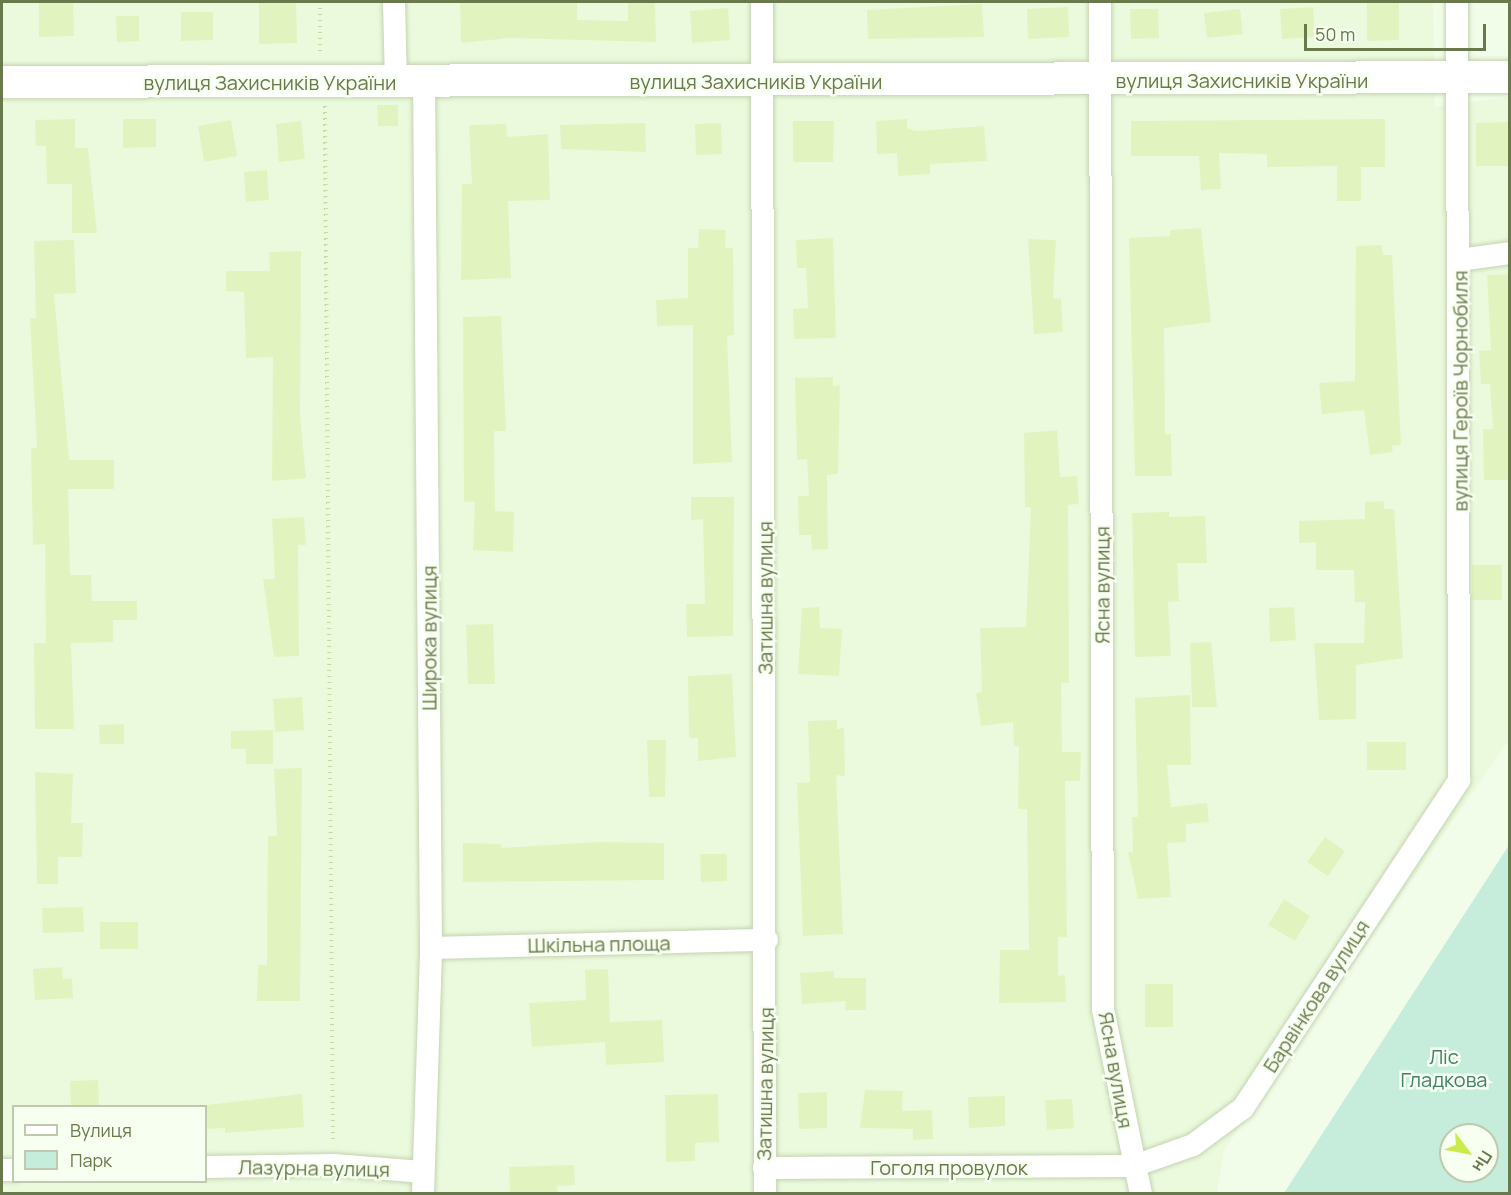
<!DOCTYPE html>
<html>
<head>
<meta charset="utf-8">
<style>
	body { margin:0 }
	#map { position:relative; width:1511px; height:1195px; overflow:hidden; background:#f2fde9; font-family:Manrope,sans-serif }
	div>[style] { position:absolute }
	.residential>* { inset:0; background:#ebfadd }
	.green>* { inset:0; background:#c6ecdc }
	.building>* { inset:0; background:#e1f4c0 }
	.path>* { height:4px; margin-top:-2px; transform-origin:0; background:repeating-linear-gradient(90deg,#c6d9a2 0 1.5px,transparent 0 6px) }
	.roads { filter:drop-shadow(0 0 2px #c4d3b1) drop-shadow(0 0 2px #c4d3b1) }
	.street>* { height:22px; margin:-11px; padding:0 11px; transform-origin:11px; border-radius:11px; background:#fff }
	.secondary>* { height:32px; margin:-16px; padding:0 16px; transform-origin:16px; border-radius:16px; background:#fff }
	span { translate:-50% -50%; white-space:nowrap; text-align:center; line-height:1.15; -webkit-text-stroke:5px #f7fff0; paint-order:stroke }
	.street-label { font-size:20px; color:#6a794b }
	.park-label { font-size:20px; color:#42806c }
	.frame { position:absolute; inset:0; border:3px solid #6a794b; pointer-events:none }
	.legend { position:absolute; left:12px; top:1105px; width:195px; height:78px; box-sizing:border-box; background:#f7fff0; border:2px solid #bfc9ae; margin:0; padding:8px 10px; list-style:none; font-size:18px; color:#6a794b }
	.legend li { display:flex; align-items:center; gap:12px; height:30px }
	.legend b { width:30px; border:2px solid #bfc9ae }
	.north { position:absolute; left:1439px; top:1123px; width:60px; height:60px; box-sizing:border-box; background:#f7fff0; border:2px solid #bfc9ae; border-radius:50%; rotate:122deg; font-size:16px; font-weight:700; line-height:24px; text-align:center; color:#6a794b }
	.north::after { content:''; display:block; margin:auto; width:21px; height:27px; background:#cbea4c; clip-path:polygon(50% 0,100% 100%,50% 72%,0 100%) }
	.scale { position:absolute; left:1304px; top:24px; width:182px; height:27px; box-sizing:border-box; border:3px solid #6a794b; border-top:0; padding-left:8px; font-size:18px; line-height:21px; white-space:nowrap; color:#6a794b; -webkit-text-stroke:4px #f7fff0; paint-order:stroke }
</style>
</head>
<body>
<div id="map">
	<div class="residential">
		<i style="clip-path:polygon(evenodd,2px 2px,1433px 2px,1435px 107px,1509px 97px,1509px 740px,1224px 1150px,1217px 1193px,2px 1194px,2px 2px,14px 1106px,206px 1106px,206px 1182px,14px 1182px,14px 1106px)"></i>
	</div>
	<div class="green">
		<i style="clip-path:polygon(evenodd,1509px 845px,1509px 1193px,1284px 1193px,1509px 845px,1451px 1135px,1487px 1135px,1487px 1171px,1451px 1171px,1451px 1135px)"></i>
	</div>
	<div class="building">
		<i style="clip-path:polygon(39px 2px,73px 2px,74px 36px,39px 37px)"></i>
		<i style="clip-path:polygon(259px 2px,296px 2px,297px 43px,259px 44px)"></i>
		<i style="clip-path:polygon(460px 2px,577px 2px,577px 20px,628px 21px,628px 2px,655px 2px,656px 42px,509px 38px,461px 43px)"></i>
		<i style="clip-path:polygon(1367px 2px,1399px 2px,1399px 40px,1367px 41px)"></i>
		<i style="clip-path:polygon(982px 4px,984px 37px,868px 39px,867px 10px)"></i>
		<i style="clip-path:polygon(1068px 7px,1069px 37px,1028px 39px,1027px 9px)"></i>
		<i style="clip-path:polygon(1313px 7px,1315px 37px,1282px 39px,1280px 9px)"></i>
		<i style="clip-path:polygon(728px 8px,730px 40px,692px 43px,690px 11px)"></i>
		<i style="clip-path:polygon(1130px 9px,1158px 9px,1159px 38px,1131px 39px)"></i>
		<i style="clip-path:polygon(1240px 9px,1243px 34px,1207px 38px,1204px 13px)"></i>
		<i style="clip-path:polygon(181px 12px,213px 12px,213px 40px,181px 41px)"></i>
		<i style="clip-path:polygon(116px 16px,139px 16px,139px 41px,117px 42px)"></i>
		<i style="clip-path:polygon(377px 105px,398px 105px,398px 126px,378px 126px)"></i>
		<i style="clip-path:polygon(75px 119px,75px 148px,88px 148px,97px 233px,72px 233px,72px 184px,47px 184px,46px 146px,36px 146px,35px 120px)"></i>
		<i style="clip-path:polygon(123px 119px,156px 119px,156px 147px,123px 148px)"></i>
		<i style="clip-path:polygon(907px 119px,907px 128px,916px 131px,984px 126px,987px 161px,930px 164px,930px 174px,898px 176px,897px 153px,877px 154px,876px 121px)"></i>
		<i style="clip-path:polygon(1385px 119px,1385px 167px,1361px 167px,1361px 201px,1337px 201px,1337px 166px,1267px 167px,1267px 154px,1219px 153px,1221px 189px,1201px 190px,1199px 156px,1131px 156px,1131px 121px)"></i>
		<i style="clip-path:polygon(231px 120px,237px 156px,204px 162px,198px 126px)"></i>
		<i style="clip-path:polygon(301px 121px,305px 159px,279px 162px,276px 124px)"></i>
		<i style="clip-path:polygon(793px 121px,834px 121px,833px 162px,793px 162px)"></i>
		<i style="clip-path:polygon(1509px 122px,1509px 166px,1476px 166px,1476px 123px)"></i>
		<i style="clip-path:polygon(645px 123px,646px 152px,561px 149px,560px 125px)"></i>
		<i style="clip-path:polygon(721px 123px,722px 154px,696px 155px,695px 124px)"></i>
		<i style="clip-path:polygon(506px 124px,507px 137px,548px 134px,550px 200px,508px 201px,511px 278px,461px 280px,462px 184px,472px 184px,469px 125px)"></i>
		<i style="clip-path:polygon(267px 170px,269px 200px,246px 202px,244px 172px)"></i>
		<i style="clip-path:polygon(1201px 228px,1211px 322px,1164px 328px,1165px 434px,1171px 434px,1172px 476px,1135px 476px,1129px 238px,1170px 236px,1170px 230px)"></i>
		<i style="clip-path:polygon(699px 229px,726px 230px,725px 248px,733px 248px,734px 335px,727px 336px,732px 462px,693px 464px,693px 325px,657px 326px,656px 300px,688px 298px,688px 248px,698px 248px)"></i>
		<i style="clip-path:polygon(833px 238px,836px 338px,794px 339px,793px 309px,808px 308px,806px 268px,797px 268px,796px 240px)"></i>
		<i style="clip-path:polygon(1028px 239px,1056px 240px,1053px 299px,1061px 298px,1063px 332px,1034px 334px)"></i>
		<i style="clip-path:polygon(74px 240px,76px 293px,54px 294px,69px 460px,114px 460px,114px 489px,68px 489px,70px 575px,91px 575px,92px 601px,137px 601px,137px 620px,113px 620px,113px 642px,71px 643px,74px 729px,35px 729px,34px 643px,46px 643px,45px 544px,33px 545px,31px 448px,37px 448px,30px 318px,36px 318px,34px 241px)"></i>
		<i style="clip-path:polygon(1382px 245px,1383px 255px,1392px 255px,1401px 445px,1392px 446px,1393px 452px,1370px 455px,1364px 410px,1322px 414px,1319px 383px,1355px 381px,1356px 246px)"></i>
		<i style="clip-path:polygon(301px 251px,300px 417px,306px 478px,272px 481px,273px 357px,246px 358px,244px 292px,226px 291px,226px 271px,270px 271px,269px 252px)"></i>
		<i style="clip-path:polygon(1509px 274px,1509px 480px,1484px 480px,1483px 429px,1493px 429px,1490px 384px,1481px 384px,1479px 351px,1491px 350px,1487px 275px)"></i>
		<i style="clip-path:polygon(501px 316px,506px 431px,494px 431px,495px 511px,514px 512px,513px 552px,473px 550px,475px 501px,464px 502px,463px 317px)"></i>
		<i style="clip-path:polygon(833px 377px,833px 386px,840px 385px,838px 474px,827px 475px,828px 549px,812px 550px,811px 535px,799px 535px,798px 496px,809px 496px,807px 459px,797px 460px,795px 378px)"></i>
		<i style="clip-path:polygon(1057px 430px,1060px 477px,1077px 476px,1079px 504px,1068px 505px,1069px 683px,1061px 683px,1062px 752px,1081px 752px,1080px 781px,1065px 781px,1067px 937px,1058px 937px,1058px 976px,1065px 975px,1066px 1002px,999px 1003px,1000px 950px,1029px 950px,1027px 809px,1018px 809px,1019px 746px,1014px 746px,1013px 722px,981px 726px,976px 693px,982px 692px,980px 628px,1026px 627px,1031px 507px,1025px 507px,1024px 433px)"></i>
		<i style="clip-path:polygon(691px 497px,734px 497px,733px 636px,687px 637px,686px 604px,705px 604px,703px 519px,691px 520px)"></i>
		<i style="clip-path:polygon(1384px 501px,1384px 509px,1394px 509px,1403px 658px,1356px 665px,1356px 719px,1319px 720px,1314px 643px,1364px 643px,1365px 602px,1355px 602px,1354px 570px,1316px 570px,1316px 542px,1299px 543px,1299px 521px,1365px 519px,1365px 502px)"></i>
		<i style="clip-path:polygon(1169px 512px,1169px 517px,1205px 516px,1207px 563px,1177px 563px,1179px 601px,1168px 602px,1171px 656px,1135px 657px,1132px 513px)"></i>
		<i style="clip-path:polygon(304px 517px,306px 545px,298px 545px,299px 656px,274px 657px,263px 579px,275px 579px,272px 519px)"></i>
		<i style="clip-path:polygon(1472px 565px,1502px 565px,1502px 600px,1472px 600px)"></i>
		<i style="clip-path:polygon(819px 607px,820px 628px,842px 629px,839px 676px,798px 674px,802px 608px)"></i>
		<i style="clip-path:polygon(1294px 607px,1296px 640px,1270px 642px,1269px 608px)"></i>
		<i style="clip-path:polygon(493px 624px,495px 684px,468px 684px,466px 625px)"></i>
		<i style="clip-path:polygon(1211px 642px,1217px 707px,1192px 707px,1190px 643px)"></i>
		<i style="clip-path:polygon(732px 674px,736px 757px,698px 761px,698px 738px,689px 738px,688px 676px)"></i>
		<i style="clip-path:polygon(1190px 695px,1191px 765px,1167px 765px,1171px 807px,1207px 803px,1209px 822px,1186px 824px,1186px 842px,1167px 843px,1171px 897px,1138px 899px,1128px 852px,1133px 852px,1132px 817px,1138px 817px,1135px 698px)"></i>
		<i style="clip-path:polygon(302px 697px,304px 730px,275px 732px,273px 699px)"></i>
		<i style="clip-path:polygon(837px 720px,837px 729px,844px 728px,845px 776px,836px 775px,843px 934px,803px 936px,797px 783px,810px 782px,808px 721px)"></i>
		<i style="clip-path:polygon(124px 724px,124px 744px,100px 744px,99px 725px)"></i>
		<i style="clip-path:polygon(273px 730px,273px 764px,246px 764px,246px 749px,231px 749px,231px 731px)"></i>
		<i style="clip-path:polygon(647px 740px,666px 740px,665px 797px,649px 797px)"></i>
		<i style="clip-path:polygon(1367px 742px,1406px 742px,1406px 770px,1367px 770px)"></i>
		<i style="clip-path:polygon(302px 768px,300px 1001px,257px 1001px,258px 965px,267px 965px,268px 836px,277px 836px,274px 769px)"></i>
		<i style="clip-path:polygon(35px 772px,73px 774px,71px 823px,83px 823px,82px 857px,58px 857px,58px 884px,37px 884px)"></i>
		<i style="clip-path:polygon(1325px 837px,1345px 851px,1328px 876px,1307px 862px)"></i>
		<i style="clip-path:polygon(599px 842px,664px 843px,664px 880px,463px 882px,463px 843px,501px 844px,501px 848px)"></i>
		<i style="clip-path:polygon(700px 854px,727px 854px,727px 881px,701px 882px)"></i>
		<i style="clip-path:polygon(1284px 899px,1310px 916px,1295px 941px,1268px 925px)"></i>
		<i style="clip-path:polygon(83px 907px,84px 932px,43px 933px,42px 908px)"></i>
		<i style="clip-path:polygon(100px 922px,138px 922px,138px 949px,100px 949px)"></i>
		<i style="clip-path:polygon(62px 967px,63px 979px,72px 978px,73px 998px,35px 1000px,33px 969px)"></i>
		<i style="clip-path:polygon(608px 969px,610px 1022px,662px 1020px,664px 1062px,606px 1065px,605px 1042px,532px 1047px,529px 1003px,586px 1000px,585px 970px)"></i>
		<i style="clip-path:polygon(834px 971px,834px 978px,866px 978px,866px 1010px,845px 1010px,846px 1001px,802px 1004px,800px 973px)"></i>
		<i style="clip-path:polygon(1145px 984px,1173px 984px,1173px 1027px,1145px 1027px)"></i>
		<i style="clip-path:polygon(98px 1080px,99px 1107px,71px 1107px,70px 1081px)"></i>
		<i style="clip-path:polygon(865px 1090px,903px 1091px,902px 1111px,932px 1110px,933px 1139px,913px 1140px,913px 1129px,860px 1128px)"></i>
		<i style="clip-path:polygon(827px 1092px,827px 1128px,799px 1129px,798px 1093px)"></i>
		<i style="clip-path:polygon(302px 1094px,304px 1127px,225px 1133px,225px 1128px,206px 1129px,206px 1105px)"></i>
		<i style="clip-path:polygon(718px 1094px,719px 1142px,695px 1143px,695px 1161px,666px 1162px,665px 1095px)"></i>
		<i style="clip-path:polygon(1005px 1096px,1005px 1126px,969px 1128px,968px 1097px)"></i>
		<i style="clip-path:polygon(1072px 1099px,1074px 1128px,1047px 1130px,1045px 1100px)"></i>
		<i style="clip-path:polygon(574px 1165px,575px 1185px,557px 1186px,558px 1194px,510px 1194px,509px 1167px)"></i>
	</div>
	<div class="path">
		<i style="left:320px;top:2px;width:53px;rotate:90deg"></i>
		<i style="left:325px;top:106px;width:1037px;rotate:89.56deg"></i>
	</div>
	<div class="roads">
		<div class="street">
			<i style="left:394px;top:2px;width:80px;rotate:88.6deg"></i>
			<i style="left:762px;top:2px;width:1192px;rotate:89.86deg"></i>
			<i style="left:1100px;top:2px;width:1007px;rotate:89.83deg"></i>
			<i style="left:1103px;top:1009px;width:189px;rotate:78.4deg"></i>
			<i style="left:1459px;top:260px;width:51px;rotate:-7.8deg"></i>
			<i style="left:431px;top:948px;width:336px;rotate:-1.4deg"></i>
			<i style="left:206px;top:1167px;width:128px;rotate:-0.9deg"></i>
			<i style="left:334px;top:1165px;width:88px;rotate:4.5deg"></i>
			<i style="left:764px;top:1168px;width:370px;rotate:-0.3deg"></i>
			<i style="left:1134px;top:1166px;width:63px;rotate:-19.6deg"></i>
			<i style="left:1193px;top:1145px;width:62px;rotate:-36.5deg"></i>
			<i style="left:1243px;top:1108px;width:393px;rotate:-56.6deg"></i>
			<i style="left:1459px;top:780px;width:778px;rotate:-90.15deg"></i>
			<i style="left:2px;top:1170px;width:12px"></i>
			<i style="left:423px;top:1194px;width:246px;rotate:-88.1deg"></i>
			<i style="left:431px;top:948px;width:866px;rotate:-90.46deg"></i>
		</div>
		<div class="secondary">
			<i style="left:2px;top:82px;width:1508px;rotate:-0.19deg"></i>
		</div>
	</div>
	<div class="street-label">
		<span style="left:1242px;top:80px">вулиця Захисників України</span>
		<span style="left:756px;top:81px">вулиця Захисників України</span>
		<span style="left:270px;top:82px">вулиця Захисників України</span>
		<span style="left:1460px;top:391px;rotate:-90deg">вулиця Героїв Чорнобиля</span>
		<span style="left:1102px;top:585px;rotate:-90deg">Ясна вулиця</span>
		<span style="left:765px;top:598px;rotate:-90deg">Затишна вулиця</span>
		<span style="left:429px;top:638px;rotate:-90deg">Широка вулиця</span>
		<span style="left:599px;top:944px;rotate:-1deg">Шкільна площа</span>
		<span style="left:1316px;top:996px;rotate:-57deg">Барвінкова вулиця</span>
		<span style="left:1116px;top:1070px;rotate:80deg">Ясна вулиця</span>
		<span style="left:765px;top:1084px;rotate:-89deg">Затишна вулиця</span>
		<span style="left:949px;top:1167px">Гоголя провулок</span>
		<span style="left:314px;top:1168px;rotate:1deg">Лазурна вулиця</span>
	</div>
	<div class="park-label">
		<span style="left:1444px;top:1068px">Ліс<br>Гладкова</span>
	</div>
	<div class="frame"></div>
	<ul class="legend">
	<li><b style="height:8px;background:#fff"></b>Вулиця</li>
	<li><b style="height:16px;background:#c6ecdc"></b>Парк</li>
	</ul>
	<div class="north">Пн</div>
	<div class="scale">50 m</div>
</div>
</body>
</html>
